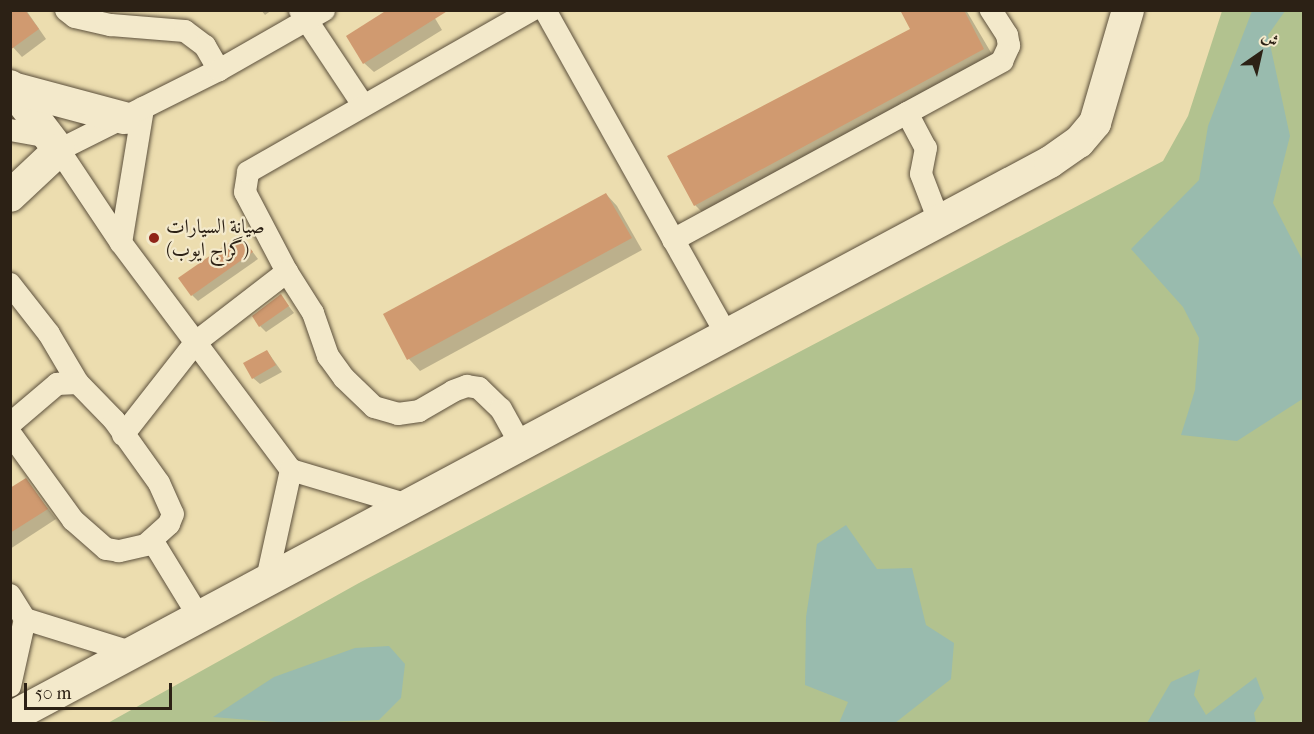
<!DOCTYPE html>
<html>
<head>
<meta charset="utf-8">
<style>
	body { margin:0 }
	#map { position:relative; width:1314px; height:734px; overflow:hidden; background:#ecddaf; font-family:"IM FELL French Canon",Amiri,serif }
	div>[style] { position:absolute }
	.green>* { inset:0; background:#b2c28f }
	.water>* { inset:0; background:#99bbae }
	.shadow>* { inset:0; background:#0003 }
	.building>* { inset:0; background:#d09a70 }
	.roads { filter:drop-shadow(0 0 2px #5c503c) drop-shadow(0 0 2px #5c503c) }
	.street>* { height:22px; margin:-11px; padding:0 11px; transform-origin:11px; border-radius:11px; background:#f3e9cb }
	.secondary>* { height:32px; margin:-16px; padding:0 16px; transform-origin:16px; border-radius:16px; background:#f3e9cb }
	.dots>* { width:16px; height:16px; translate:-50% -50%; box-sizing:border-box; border:3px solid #f3e9cb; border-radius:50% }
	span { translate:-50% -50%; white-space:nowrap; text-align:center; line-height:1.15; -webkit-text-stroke:4.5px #f3e9cb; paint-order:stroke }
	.poi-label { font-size:20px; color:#2c2115 }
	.left { translate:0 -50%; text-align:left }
	.frame { position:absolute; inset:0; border:12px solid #2c2115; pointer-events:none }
	.north { position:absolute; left:1230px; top:24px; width:60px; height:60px; -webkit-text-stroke:4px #f3e9cb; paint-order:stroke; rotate:34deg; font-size:16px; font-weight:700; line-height:24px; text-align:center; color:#2c2115 }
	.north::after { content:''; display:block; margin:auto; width:21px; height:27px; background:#2c2115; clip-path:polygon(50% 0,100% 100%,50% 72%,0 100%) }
	.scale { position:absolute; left:24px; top:683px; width:148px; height:27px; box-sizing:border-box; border:3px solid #2c2115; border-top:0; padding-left:8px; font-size:18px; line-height:21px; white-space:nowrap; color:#2c2115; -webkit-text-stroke:4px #f3e9cb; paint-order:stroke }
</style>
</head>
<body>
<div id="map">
	<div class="green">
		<i style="clip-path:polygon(1222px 11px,1303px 11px,1303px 723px,106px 724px,359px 583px,1163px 161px,1188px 116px)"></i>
	</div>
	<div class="water">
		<i style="clip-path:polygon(1252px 11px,1285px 11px,1268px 35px,1290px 136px,1273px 203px,1303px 261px,1304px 398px,1237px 441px,1181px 435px,1195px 390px,1199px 338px,1183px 307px,1131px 249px,1199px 180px,1208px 126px)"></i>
		<i style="clip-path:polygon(846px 525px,877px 569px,912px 568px,926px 625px,954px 643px,951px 679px,895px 723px,839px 723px,848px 702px,805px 685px,806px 617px,817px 544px)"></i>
		<i style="clip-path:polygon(389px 646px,405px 664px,401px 698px,379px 720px,289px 723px,213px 717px,274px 677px,355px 648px)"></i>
		<i style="clip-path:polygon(1200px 669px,1194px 695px,1206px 715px,1256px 677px,1264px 698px,1254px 713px,1256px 723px,1147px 723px,1171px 682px)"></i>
	</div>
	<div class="shadow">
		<i style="clip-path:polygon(10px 10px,26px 10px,46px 39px,22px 57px,10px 44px)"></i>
		<i style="clip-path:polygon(261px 10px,272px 10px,265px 15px)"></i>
		<i style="clip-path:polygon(430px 10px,442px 30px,374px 72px,364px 63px)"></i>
		<i style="clip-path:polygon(902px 10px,966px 10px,996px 61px,708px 218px,695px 205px,913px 29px)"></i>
		<i style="clip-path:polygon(606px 194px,617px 206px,642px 250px,420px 371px,409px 359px,385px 315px)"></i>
		<i style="clip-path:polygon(246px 243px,258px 259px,198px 301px,192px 295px)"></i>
		<i style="clip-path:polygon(281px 296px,294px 313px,266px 332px,260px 326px)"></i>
		<i style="clip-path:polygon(267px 351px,282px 372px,260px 384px,253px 378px)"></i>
		<i style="clip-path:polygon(26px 480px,56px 519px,10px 549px,10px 490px)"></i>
	</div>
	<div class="building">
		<i style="clip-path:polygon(10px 10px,25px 10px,39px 29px,10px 50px)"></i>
		<i style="clip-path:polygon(387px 10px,449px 10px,363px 64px,346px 36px)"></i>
		<i style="clip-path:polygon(900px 10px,964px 10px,984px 49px,694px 206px,667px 156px,910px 29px)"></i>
		<i style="clip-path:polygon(606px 193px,632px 238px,407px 360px,383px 314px)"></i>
		<i style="clip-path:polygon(240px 235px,253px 252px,191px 296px,178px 278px)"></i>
		<i style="clip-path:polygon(281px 294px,289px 306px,259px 327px,252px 316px)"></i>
		<i style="clip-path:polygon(267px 350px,276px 365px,252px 379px,243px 363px)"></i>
		<i style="clip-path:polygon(26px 478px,48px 509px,10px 533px,10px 488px)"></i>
	</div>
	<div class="roads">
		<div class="street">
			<i style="left:66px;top:10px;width:11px;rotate:38deg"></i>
			<i style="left:75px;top:17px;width:37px;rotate:13deg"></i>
			<i style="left:111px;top:25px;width:74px;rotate:4.6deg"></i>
			<i style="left:185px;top:31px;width:25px;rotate:37deg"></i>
			<i style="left:205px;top:46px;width:28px;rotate:60deg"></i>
			<i style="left:300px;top:10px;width:114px;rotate:56.4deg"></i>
			<i style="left:545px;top:10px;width:371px;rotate:60.8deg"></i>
			<i style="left:907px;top:113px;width:40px;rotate:62deg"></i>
			<i style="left:926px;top:148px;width:26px;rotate:101deg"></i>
			<i style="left:921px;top:174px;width:50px;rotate:69deg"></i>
			<i style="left:10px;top:130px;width:40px;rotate:10deg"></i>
			<i style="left:673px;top:240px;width:375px;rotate:-28.5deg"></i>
			<i style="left:1002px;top:61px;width:17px;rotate:-65deg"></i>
			<i style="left:1009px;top:46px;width:11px;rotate:-100deg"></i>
			<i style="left:1007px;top:35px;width:30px;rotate:-123deg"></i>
			<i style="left:121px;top:243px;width:137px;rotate:-80.7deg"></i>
			<i style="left:287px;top:272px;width:90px;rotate:-117.7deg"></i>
			<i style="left:245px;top:192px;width:20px;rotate:-81deg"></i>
			<i style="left:248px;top:172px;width:327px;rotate:-29.7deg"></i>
			<i style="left:10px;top:284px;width:63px;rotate:52deg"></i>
			<i style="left:49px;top:334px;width:57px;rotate:59.4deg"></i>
			<i style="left:10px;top:424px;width:62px;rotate:-40.4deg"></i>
			<i style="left:57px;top:384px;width:21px;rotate:-3deg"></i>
			<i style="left:78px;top:383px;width:52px;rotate:45.8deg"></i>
			<i style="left:114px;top:420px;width:77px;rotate:54.5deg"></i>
			<i style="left:159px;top:483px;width:34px;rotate:66deg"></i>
			<i style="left:173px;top:514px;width:11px;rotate:112deg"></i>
			<i style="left:169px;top:524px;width:31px;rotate:138deg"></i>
			<i style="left:146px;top:545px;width:28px;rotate:167deg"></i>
			<i style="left:119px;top:551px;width:13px;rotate:-171deg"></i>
			<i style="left:106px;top:549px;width:44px;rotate:-138.7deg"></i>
			<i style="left:73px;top:520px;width:107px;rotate:-125.9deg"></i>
			<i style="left:123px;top:435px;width:118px;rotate:-51.9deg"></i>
			<i style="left:196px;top:342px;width:115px;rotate:-37.6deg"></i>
			<i style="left:287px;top:272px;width:49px;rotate:57.6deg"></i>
			<i style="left:313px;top:313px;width:46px;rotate:70.8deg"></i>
			<i style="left:328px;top:356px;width:27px;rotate:54deg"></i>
			<i style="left:344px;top:378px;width:42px;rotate:44deg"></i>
			<i style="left:374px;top:407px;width:25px;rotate:16deg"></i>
			<i style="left:398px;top:414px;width:21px;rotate:-8deg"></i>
			<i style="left:419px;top:411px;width:39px;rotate:-30deg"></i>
			<i style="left:453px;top:391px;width:15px;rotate:-20deg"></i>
			<i style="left:467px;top:386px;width:12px;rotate:9deg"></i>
			<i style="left:479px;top:388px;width:30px;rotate:44deg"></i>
			<i style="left:501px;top:409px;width:39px;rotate:61deg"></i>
			<i style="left:291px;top:470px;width:284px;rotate:-126.8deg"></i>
			<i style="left:121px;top:243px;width:112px;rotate:-123.7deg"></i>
			<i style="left:59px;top:150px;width:179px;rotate:-26.6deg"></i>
			<i style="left:219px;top:70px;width:121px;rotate:-29.7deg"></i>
			<i style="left:152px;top:540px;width:90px;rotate:58.6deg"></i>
			<i style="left:267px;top:579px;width:112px;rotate:-77.6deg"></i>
			<i style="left:291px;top:470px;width:119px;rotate:16.6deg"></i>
			<i style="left:10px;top:595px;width:28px;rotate:58deg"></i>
			<i style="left:10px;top:686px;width:69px;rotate:-77.4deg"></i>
			<i style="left:25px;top:619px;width:114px;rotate:17.3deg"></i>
		</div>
		<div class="secondary">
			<i style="left:10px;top:86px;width:81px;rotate:52.6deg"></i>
			<i style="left:59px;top:150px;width:67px;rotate:136.8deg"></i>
			<i style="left:12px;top:88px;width:116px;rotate:15deg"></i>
			<i style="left:10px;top:718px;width:1179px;rotate:-28.13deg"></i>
			<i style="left:1050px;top:162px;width:35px;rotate:-35deg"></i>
			<i style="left:1079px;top:142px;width:25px;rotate:-50deg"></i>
			<i style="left:1095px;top:123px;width:118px;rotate:-73.7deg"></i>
		</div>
	</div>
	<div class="dots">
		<i style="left:154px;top:238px;background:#8f2418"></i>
	</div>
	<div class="poi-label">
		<span class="left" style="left:166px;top:238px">صيانة السيارات<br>(گراج ايوب)</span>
	</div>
	<div class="frame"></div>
	<div class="north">ش</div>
	<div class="scale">50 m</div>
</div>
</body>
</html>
